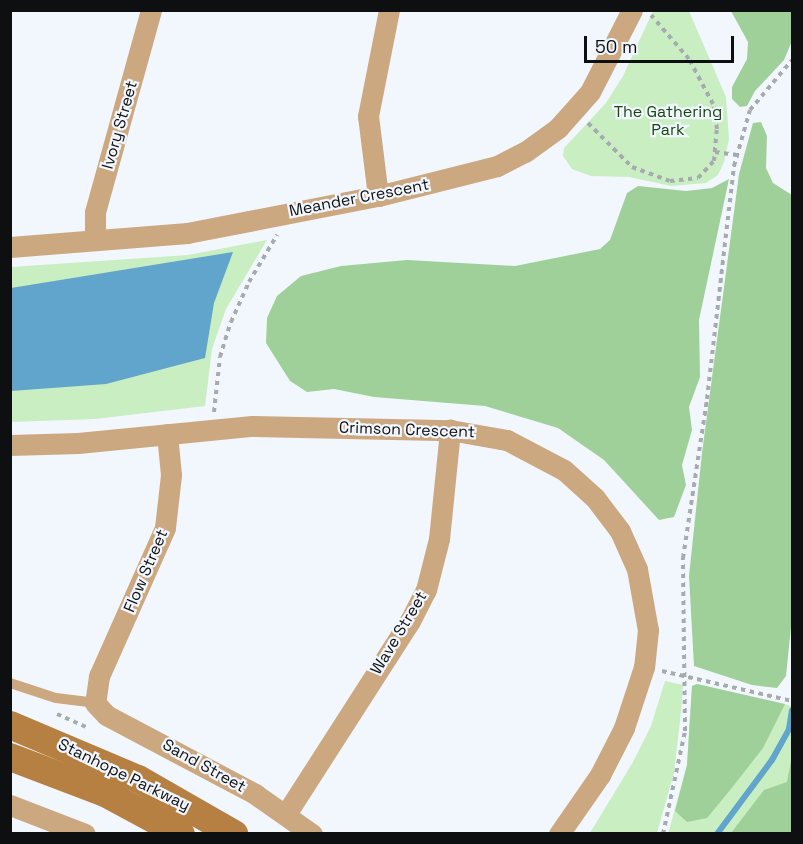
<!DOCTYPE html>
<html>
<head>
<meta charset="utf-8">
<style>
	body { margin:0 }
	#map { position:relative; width:803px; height:844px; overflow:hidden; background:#f2f7fd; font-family:"Space Grotesk",sans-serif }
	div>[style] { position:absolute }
	.green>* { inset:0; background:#c8eec2 }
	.forest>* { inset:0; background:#a0d099 }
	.water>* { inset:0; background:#61a4cc }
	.stream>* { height:6px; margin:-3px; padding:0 3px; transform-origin:3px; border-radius:3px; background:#61a4cc }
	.path>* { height:4px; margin-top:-2px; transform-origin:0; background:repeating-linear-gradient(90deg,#a7abaf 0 4.5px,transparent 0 9px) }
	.lane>* { height:10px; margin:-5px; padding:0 5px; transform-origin:5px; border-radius:5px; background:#cca881 }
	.street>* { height:21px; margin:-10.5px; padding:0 10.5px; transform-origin:10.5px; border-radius:10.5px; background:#cca881 }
	.secondary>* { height:28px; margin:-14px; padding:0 14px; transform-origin:14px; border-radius:14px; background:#b58042 }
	span { translate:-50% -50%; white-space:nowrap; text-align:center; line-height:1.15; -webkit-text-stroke:4.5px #f2f7fd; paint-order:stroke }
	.park-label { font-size:16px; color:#164611 }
	.street-label { font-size:16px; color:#0e0f11 }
	.frame { position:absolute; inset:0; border:12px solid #0e0f11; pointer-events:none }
	.scale { position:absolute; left:584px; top:36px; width:150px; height:27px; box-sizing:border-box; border:3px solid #0e0f11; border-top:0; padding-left:8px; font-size:18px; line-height:21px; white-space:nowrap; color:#0e0f11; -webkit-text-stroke:4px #f2f7fd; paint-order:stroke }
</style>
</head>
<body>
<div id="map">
	<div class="green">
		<i style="clip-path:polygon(653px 11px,689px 11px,726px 97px,729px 139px,724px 162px,718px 175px,706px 183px,671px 186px,629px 177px,591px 176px,572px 169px,563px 156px,564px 148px,606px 103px,623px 76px)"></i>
		<i style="clip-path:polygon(267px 240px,226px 309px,212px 349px,205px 406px,95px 419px,11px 422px,11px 267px,188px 255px)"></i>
		<i style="clip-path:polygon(665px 681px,683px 685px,681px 712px,674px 773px,657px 833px,590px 833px,633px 762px,651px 726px)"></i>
		<i style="clip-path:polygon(697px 684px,792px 706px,792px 833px,668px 834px,687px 765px,692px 686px)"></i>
	</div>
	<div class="forest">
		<i style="clip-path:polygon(731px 11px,792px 11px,792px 41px,784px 60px,755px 91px,747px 106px,740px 107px,732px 99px,732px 87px,747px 59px,748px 42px)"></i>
		<i style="clip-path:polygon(761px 122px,767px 136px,766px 168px,773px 183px,792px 195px,792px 617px,786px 676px,777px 688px,752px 685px,694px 666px,689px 576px,702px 453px,739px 174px,753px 123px)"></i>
		<i style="clip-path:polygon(729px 179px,699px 320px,700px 377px,689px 407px,692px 430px,682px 465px,686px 485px,674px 517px,659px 520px,604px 460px,558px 428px,485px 406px,374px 397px,334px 389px,307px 392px,290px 381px,266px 343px,267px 318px,277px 296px,301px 276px,341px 266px,407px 260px,515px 266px,600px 249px,610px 240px,627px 193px,638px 186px,686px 191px,712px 188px)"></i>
		<i style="clip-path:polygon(697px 684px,785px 704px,763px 748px,731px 789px,707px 818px,687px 822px,675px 811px,687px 765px,692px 686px)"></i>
		<i style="clip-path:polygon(792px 755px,792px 833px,731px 833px,764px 790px,787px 782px)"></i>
	</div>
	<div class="water">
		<i style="clip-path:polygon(233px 252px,214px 303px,205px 358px,106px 384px,11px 391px,11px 288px)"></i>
	</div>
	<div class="stream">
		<i style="left:717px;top:834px;width:92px;rotate:-53.4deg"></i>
		<i style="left:772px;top:760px;width:35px;rotate:-61deg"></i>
		<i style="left:789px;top:729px;width:19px;rotate:-81deg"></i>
	</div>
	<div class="path">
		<i style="left:588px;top:123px;width:62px;rotate:45deg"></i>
		<i style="left:632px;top:167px;width:40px;rotate:20.2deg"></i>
		<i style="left:670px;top:181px;width:28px;rotate:-6deg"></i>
		<i style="left:698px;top:178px;width:23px;rotate:-47deg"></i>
		<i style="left:714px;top:161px;width:32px;rotate:-85deg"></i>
		<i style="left:717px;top:129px;width:25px;rotate:-99deg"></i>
		<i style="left:713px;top:104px;width:51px;rotate:-118.1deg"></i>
		<i style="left:689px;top:59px;width:58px;rotate:-130.8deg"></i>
		<i style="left:715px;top:152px;width:22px;rotate:8deg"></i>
		<i style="left:214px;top:412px;width:55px;rotate:-83.8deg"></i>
		<i style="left:220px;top:357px;width:37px;rotate:-73deg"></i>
		<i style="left:231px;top:322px;width:44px;rotate:-65.8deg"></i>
		<i style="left:249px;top:282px;width:55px;rotate:-59.2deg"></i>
		<i style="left:662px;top:671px;width:133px;rotate:13deg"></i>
		<i style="left:57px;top:714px;width:35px;rotate:24deg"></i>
		<i style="left:663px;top:834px;width:105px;rotate:-77.9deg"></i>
		<i style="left:685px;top:731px;width:173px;rotate:-90.7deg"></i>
		<i style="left:683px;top:558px;width:161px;rotate:-81.4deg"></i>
		<i style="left:707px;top:399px;width:235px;rotate:-83.4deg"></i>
		<i style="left:734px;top:166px;width:58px;rotate:-74.1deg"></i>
		<i style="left:750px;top:110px;width:65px;rotate:-50deg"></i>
	</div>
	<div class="lane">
		<i style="left:10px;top:683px;width:48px;rotate:18.1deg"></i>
		<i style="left:56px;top:698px;width:39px;rotate:7deg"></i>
	</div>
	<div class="street">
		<i style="left:378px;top:196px;width:81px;rotate:-97.1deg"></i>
		<i style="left:368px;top:116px;width:108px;rotate:-78.8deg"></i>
		<i style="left:95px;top:240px;width:28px;rotate:-90deg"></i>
		<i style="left:95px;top:212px;width:210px;rotate:-74.5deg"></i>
		<i style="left:10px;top:247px;width:178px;rotate:-4.5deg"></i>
		<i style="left:187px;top:233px;width:195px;rotate:-11deg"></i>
		<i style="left:378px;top:196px;width:123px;rotate:-14.1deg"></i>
		<i style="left:497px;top:166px;width:31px;rotate:-27deg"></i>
		<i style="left:525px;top:152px;width:41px;rotate:-36deg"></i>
		<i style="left:558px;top:128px;width:48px;rotate:-48.4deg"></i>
		<i style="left:590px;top:92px;width:92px;rotate:-62.9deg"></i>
		<i style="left:167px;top:434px;width:41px;rotate:84.4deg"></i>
		<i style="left:171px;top:475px;width:53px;rotate:96.5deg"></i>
		<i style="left:165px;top:528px;width:162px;rotate:114deg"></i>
		<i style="left:99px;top:676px;width:27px;rotate:98deg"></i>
		<i style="left:95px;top:703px;width:16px;rotate:47deg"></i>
		<i style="left:106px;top:715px;width:169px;rotate:27.9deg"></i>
		<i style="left:255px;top:794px;width:70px;rotate:35.1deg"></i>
		<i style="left:10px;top:445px;width:68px;rotate:-1.7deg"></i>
		<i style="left:78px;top:443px;width:175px;rotate:-5.6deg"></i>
		<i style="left:252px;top:426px;width:198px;rotate:1.2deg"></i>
		<i style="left:450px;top:430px;width:58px;rotate:10deg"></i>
		<i style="left:507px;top:440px;width:64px;rotate:27.8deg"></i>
		<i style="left:564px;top:470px;width:42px;rotate:42.1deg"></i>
		<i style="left:595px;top:498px;width:41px;rotate:52.9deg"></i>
		<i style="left:620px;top:531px;width:42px;rotate:65.9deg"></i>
		<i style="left:637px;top:569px;width:62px;rotate:79.8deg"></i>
		<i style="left:648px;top:630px;width:37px;rotate:96deg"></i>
		<i style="left:644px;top:667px;width:64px;rotate:108.2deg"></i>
		<i style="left:624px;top:728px;width:53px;rotate:117.1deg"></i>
		<i style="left:600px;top:775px;width:72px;rotate:124.8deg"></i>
		<i style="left:10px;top:805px;width:80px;rotate:21.1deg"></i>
		<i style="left:286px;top:814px;width:229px;rotate:-57.3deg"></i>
		<i style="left:410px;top:621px;width:35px;rotate:-63deg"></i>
		<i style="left:426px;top:590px;width:53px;rotate:-75.7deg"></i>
		<i style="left:439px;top:539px;width:110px;rotate:-84.2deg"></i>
	</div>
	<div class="secondary">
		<i style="left:10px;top:725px;width:139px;rotate:22.9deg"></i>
		<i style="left:138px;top:779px;width:111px;rotate:29.8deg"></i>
		<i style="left:10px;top:757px;width:102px;rotate:20.8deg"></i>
		<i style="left:105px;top:793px;width:86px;rotate:28.3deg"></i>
	</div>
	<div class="park-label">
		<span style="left:668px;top:121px">The Gathering<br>Park</span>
	</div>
	<div class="street-label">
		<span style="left:120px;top:125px;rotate:-74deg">Ivory Street</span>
		<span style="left:359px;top:198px;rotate:-11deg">Meander Crescent</span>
		<span style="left:407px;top:430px;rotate:2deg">Crimson Crescent</span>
		<span style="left:146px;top:571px;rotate:-67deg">Flow Street</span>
		<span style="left:399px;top:633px;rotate:-59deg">Wave Street</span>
		<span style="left:204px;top:766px;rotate:29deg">Sand Street</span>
		<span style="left:124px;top:775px;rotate:26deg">Stanhope Parkway</span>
	</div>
	<div class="frame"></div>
	<div class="scale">50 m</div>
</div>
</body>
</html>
